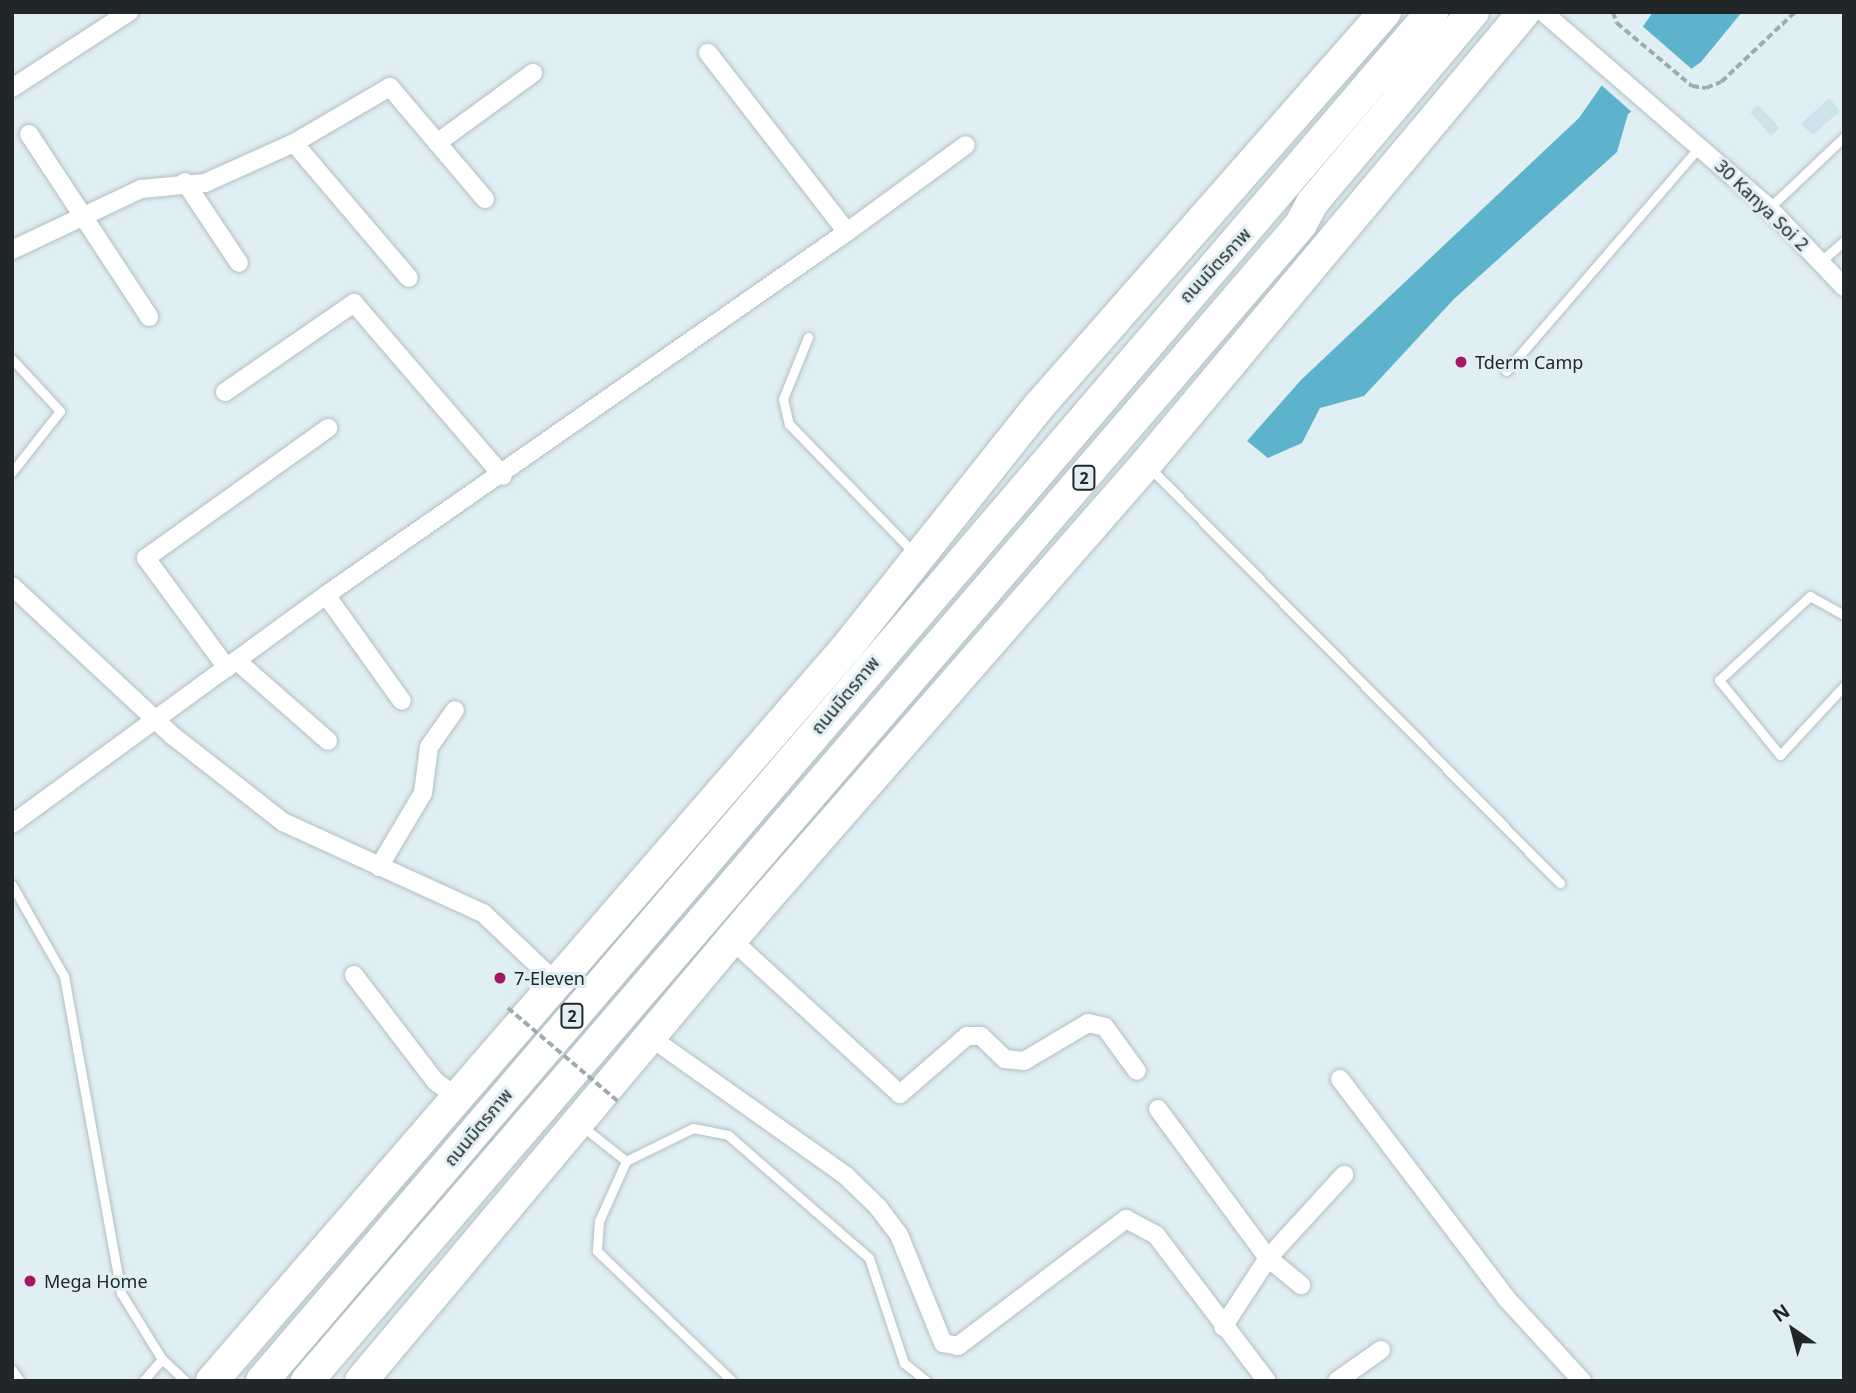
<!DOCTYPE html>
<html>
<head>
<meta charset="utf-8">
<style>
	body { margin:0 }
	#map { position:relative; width:1856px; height:1393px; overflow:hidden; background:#e0eff3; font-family:"Noto Sans","Noto Sans Thai",sans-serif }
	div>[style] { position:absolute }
	.built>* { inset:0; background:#cce3eb }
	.water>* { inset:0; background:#5cb3cb }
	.pier>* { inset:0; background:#e0eff3 }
	.path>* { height:3.5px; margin-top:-1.75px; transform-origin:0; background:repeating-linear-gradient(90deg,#9fabae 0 7px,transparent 0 10.5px) }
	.roads { filter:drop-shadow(0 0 2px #b1bfc3) drop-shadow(0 0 2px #b1bfc3) }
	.lane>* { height:9px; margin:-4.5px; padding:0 4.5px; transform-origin:4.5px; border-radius:4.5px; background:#fff }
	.street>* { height:18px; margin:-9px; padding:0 9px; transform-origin:9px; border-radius:9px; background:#fff }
	.highway>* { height:32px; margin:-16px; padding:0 16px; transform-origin:16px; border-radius:16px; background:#fff }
	.path-bridge>* { height:3.5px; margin-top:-1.75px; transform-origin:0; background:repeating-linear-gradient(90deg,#9fabae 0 7px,transparent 0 10.5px) }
	.dots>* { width:19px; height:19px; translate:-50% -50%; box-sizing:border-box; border:4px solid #e0eff3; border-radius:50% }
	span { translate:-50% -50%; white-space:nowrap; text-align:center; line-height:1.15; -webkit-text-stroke:6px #e0eff3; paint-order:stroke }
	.shield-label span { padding:2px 5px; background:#e0eff3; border:2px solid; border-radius:5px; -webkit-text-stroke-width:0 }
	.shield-label { font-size:16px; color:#212628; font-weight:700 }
	.street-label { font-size:18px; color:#212628 }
	.poi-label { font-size:18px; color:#212628 }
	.left { translate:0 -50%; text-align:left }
	.frame { position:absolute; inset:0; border:14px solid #212628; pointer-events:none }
	.north { position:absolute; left:1758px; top:1295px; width:70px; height:70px; -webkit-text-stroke:5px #e0eff3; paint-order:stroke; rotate:325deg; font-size:19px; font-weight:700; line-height:28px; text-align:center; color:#212628 }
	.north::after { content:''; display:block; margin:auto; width:24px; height:32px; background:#212628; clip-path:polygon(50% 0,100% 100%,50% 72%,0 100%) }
</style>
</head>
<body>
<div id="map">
	<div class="built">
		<i style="clip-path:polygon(1829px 98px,1840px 111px,1813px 135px,1801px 124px)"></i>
		<i style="clip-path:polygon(1758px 105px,1780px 128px,1771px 136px,1750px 112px)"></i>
	</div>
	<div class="water">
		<i style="clip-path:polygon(1653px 12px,1742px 12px,1701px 62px,1628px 114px,1617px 152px,1454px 299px,1364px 396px,1320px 408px,1302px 443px,1268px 458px,1247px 441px,1301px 380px,1579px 118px)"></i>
	</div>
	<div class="pier">
		<i style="clip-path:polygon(1640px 24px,1694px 71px,1634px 114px,1599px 83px)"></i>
	</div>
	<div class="path">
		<i style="left:1613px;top:12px;width:12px;rotate:70deg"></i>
		<i style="left:1617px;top:23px;width:98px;rotate:40deg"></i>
		<i style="left:1692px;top:86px;width:14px;rotate:8deg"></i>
		<i style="left:1706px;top:88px;width:16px;rotate:-22deg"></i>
		<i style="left:1721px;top:82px;width:102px;rotate:-43.4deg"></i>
	</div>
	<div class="roads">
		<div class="lane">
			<i style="left:1769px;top:208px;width:103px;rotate:-43.4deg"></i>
			<i style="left:1820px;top:262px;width:32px;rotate:-41deg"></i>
			<i style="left:808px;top:337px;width:67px;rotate:112deg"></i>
			<i style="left:783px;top:399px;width:26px;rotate:77deg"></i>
			<i style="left:789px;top:424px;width:181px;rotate:45.9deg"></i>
			<i style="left:12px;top:359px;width:71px;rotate:47.3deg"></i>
			<i style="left:60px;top:411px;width:78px;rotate:128.2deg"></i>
			<i style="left:1506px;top:371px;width:297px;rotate:-49.2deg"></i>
			<i style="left:1151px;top:469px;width:582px;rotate:45.35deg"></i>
			<i style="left:1844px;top:615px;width:39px;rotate:-151deg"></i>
			<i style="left:1810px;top:596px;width:124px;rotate:137.3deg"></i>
			<i style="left:1719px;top:680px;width:97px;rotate:50.9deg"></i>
			<i style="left:1780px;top:755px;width:94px;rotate:-47.2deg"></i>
			<i style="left:12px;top:885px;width:105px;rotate:60.3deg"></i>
			<i style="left:64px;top:976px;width:322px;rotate:79.8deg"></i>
			<i style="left:121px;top:1293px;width:78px;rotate:58.2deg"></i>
			<i style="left:162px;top:1359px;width:33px;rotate:43deg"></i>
			<i style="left:583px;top:1127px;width:55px;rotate:38.3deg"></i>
			<i style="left:626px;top:1161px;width:75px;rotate:-26.2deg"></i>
			<i style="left:693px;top:1128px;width:36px;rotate:11deg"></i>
			<i style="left:728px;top:1135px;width:187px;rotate:41.1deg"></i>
			<i style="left:869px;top:1258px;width:111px;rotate:71.6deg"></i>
			<i style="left:904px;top:1363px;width:28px;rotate:39deg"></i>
			<i style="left:626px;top:1161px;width:66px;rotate:114.2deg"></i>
			<i style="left:599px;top:1221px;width:30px;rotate:94deg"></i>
			<i style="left:597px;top:1251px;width:187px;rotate:43.9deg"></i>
			<i style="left:12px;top:1370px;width:14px;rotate:54deg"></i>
			<i style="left:143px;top:1381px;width:29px;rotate:-49deg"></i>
		</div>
		<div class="street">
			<i style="left:1543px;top:12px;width:299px;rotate:40.9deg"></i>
			<i style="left:1769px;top:208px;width:109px;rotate:46.5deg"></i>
			<i style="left:12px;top:88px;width:140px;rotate:-33deg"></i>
			<i style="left:29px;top:134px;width:219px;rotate:56.7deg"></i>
			<i style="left:294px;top:143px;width:177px;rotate:49.6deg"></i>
			<i style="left:437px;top:143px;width:119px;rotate:-36.1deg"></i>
			<i style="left:185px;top:182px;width:97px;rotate:56.3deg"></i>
			<i style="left:847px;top:232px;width:147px;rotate:-36.2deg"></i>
			<i style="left:12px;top:250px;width:143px;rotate:-25.3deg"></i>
			<i style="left:141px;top:189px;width:64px;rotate:-5.4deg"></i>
			<i style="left:205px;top:183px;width:98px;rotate:-24.2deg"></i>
			<i style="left:294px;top:143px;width:111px;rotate:-30.3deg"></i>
			<i style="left:390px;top:87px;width:147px;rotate:49.7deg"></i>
			<i style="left:225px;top:392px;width:157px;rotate:-34.6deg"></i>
			<i style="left:354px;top:303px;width:228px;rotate:49.3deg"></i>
			<i style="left:12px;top:586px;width:220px;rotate:43deg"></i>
			<i style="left:173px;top:736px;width:140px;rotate:38deg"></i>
			<i style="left:283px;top:822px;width:220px;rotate:24.5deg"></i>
			<i style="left:483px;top:913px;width:84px;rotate:43.6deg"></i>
			<i style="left:326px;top:595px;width:130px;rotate:54.4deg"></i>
			<i style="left:237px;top:661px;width:121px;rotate:41.3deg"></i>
			<i style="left:227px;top:668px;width:137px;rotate:-126.4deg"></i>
			<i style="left:146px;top:558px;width:224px;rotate:-35.5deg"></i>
			<i style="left:12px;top:824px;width:389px;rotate:-36.1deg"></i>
			<i style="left:326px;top:595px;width:635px;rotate:-34.87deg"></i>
			<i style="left:847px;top:232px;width:227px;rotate:-127.8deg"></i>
			<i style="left:379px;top:867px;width:86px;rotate:-59.3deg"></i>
			<i style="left:423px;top:793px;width:46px;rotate:-82.6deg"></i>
			<i style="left:429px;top:747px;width:45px;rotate:-54.9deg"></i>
			<i style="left:732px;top:940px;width:228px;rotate:42.5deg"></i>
			<i style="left:900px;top:1094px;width:89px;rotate:-40.9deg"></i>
			<i style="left:967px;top:1036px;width:14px"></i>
			<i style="left:981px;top:1036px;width:33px;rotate:44deg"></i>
			<i style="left:1005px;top:1059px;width:19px;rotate:6deg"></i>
			<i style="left:1024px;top:1061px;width:74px;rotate:-30.7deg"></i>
			<i style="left:1088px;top:1023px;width:17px;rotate:13deg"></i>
			<i style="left:1105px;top:1027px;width:54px;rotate:54deg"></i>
			<i style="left:354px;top:975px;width:133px;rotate:52.6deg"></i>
			<i style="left:435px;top:1081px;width:25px;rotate:37deg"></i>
			<i style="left:650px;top:1037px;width:240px;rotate:35.3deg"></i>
			<i style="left:846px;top:1176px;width:45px;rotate:44.1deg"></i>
			<i style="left:878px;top:1207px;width:35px;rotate:53deg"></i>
			<i style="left:899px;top:1235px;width:117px;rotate:67.8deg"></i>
			<i style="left:943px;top:1343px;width:15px;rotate:11deg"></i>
			<i style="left:958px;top:1346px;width:211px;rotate:-37.1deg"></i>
			<i style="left:1126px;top:1219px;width:34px;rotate:28deg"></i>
			<i style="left:1156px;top:1235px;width:183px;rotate:52.8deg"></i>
			<i style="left:1340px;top:1079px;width:275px;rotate:52.8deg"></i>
			<i style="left:1506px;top:1298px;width:113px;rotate:47.5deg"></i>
			<i style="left:1158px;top:1109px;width:185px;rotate:53.6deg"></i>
			<i style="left:1268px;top:1258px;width:43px;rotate:39.3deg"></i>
			<i style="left:1223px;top:1327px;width:82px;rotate:-56.9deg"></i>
			<i style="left:1268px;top:1258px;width:113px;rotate:-47.5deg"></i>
			<i style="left:1337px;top:1381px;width:54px;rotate:-35.2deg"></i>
		</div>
		<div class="highway">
			<i style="left:212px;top:1381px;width:972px;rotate:-49.13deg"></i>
			<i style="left:848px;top:646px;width:308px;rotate:-51.5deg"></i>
			<i style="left:1040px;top:405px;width:523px;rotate:-48.72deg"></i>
			<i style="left:262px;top:1381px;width:1801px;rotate:-49.48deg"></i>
			<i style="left:307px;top:1381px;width:1525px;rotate:-49.33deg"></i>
			<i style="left:1301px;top:224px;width:24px;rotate:-62deg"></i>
			<i style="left:1312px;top:203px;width:250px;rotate:-49.9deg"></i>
			<i style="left:361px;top:1381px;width:607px;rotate:-50.01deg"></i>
			<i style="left:751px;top:916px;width:600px;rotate:-48.85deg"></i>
			<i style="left:1146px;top:464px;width:589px;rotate:-50.09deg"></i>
		</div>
	</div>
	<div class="path-bridge">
		<i style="left:508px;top:1008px;width:145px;rotate:40.3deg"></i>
	</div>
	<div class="dots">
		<i style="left:1461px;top:362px;background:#a31860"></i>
		<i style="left:500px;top:978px;background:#a31860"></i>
		<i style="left:30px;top:1281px;background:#a31860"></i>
	</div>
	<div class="shield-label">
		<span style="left:1084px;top:478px">2</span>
		<span style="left:572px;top:1016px">2</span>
	</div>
	<div class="street-label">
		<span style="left:1762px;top:205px;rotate:44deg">30 Kanya Soi 2</span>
		<span style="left:1215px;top:265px;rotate:-47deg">ถนนมิตรภาพ</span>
		<span style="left:845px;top:695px;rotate:-50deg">ถนนมิตรภาพ</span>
		<span style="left:478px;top:1127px;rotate:-50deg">ถนนมิตรภาพ</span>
	</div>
	<div class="poi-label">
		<span class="left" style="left:1475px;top:362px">Tderm Camp</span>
		<span class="left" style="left:514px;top:978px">7-Eleven</span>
		<span class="left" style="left:44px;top:1281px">Mega Home</span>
	</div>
	<div class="frame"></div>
	<div class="north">N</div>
</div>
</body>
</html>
